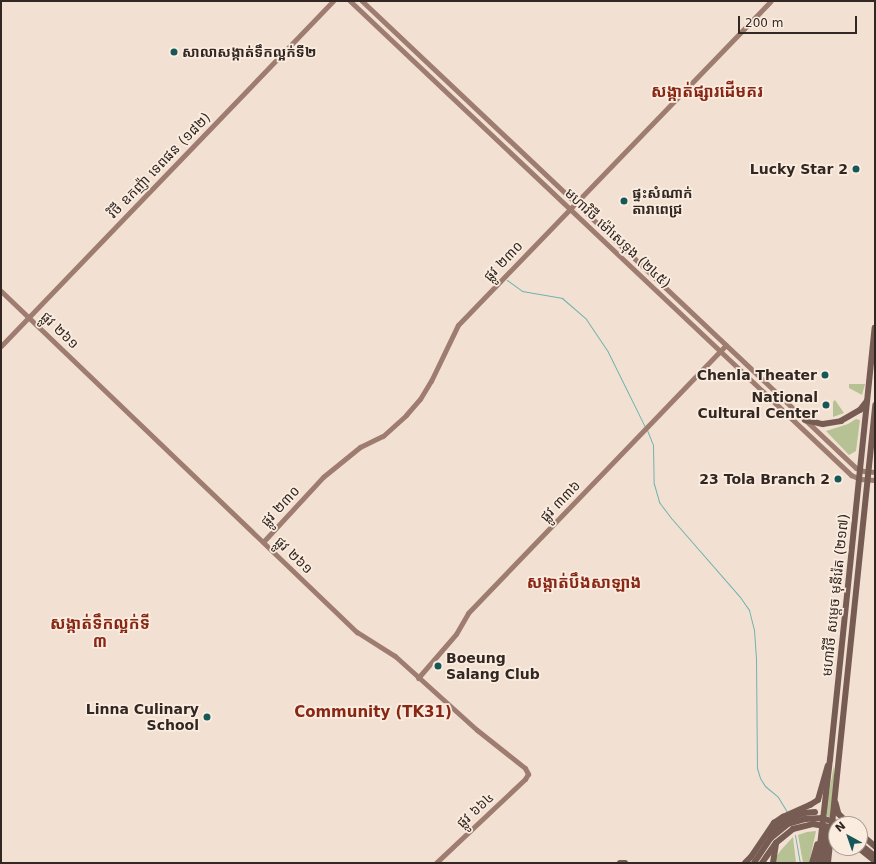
<!DOCTYPE html>
<html>
<head>
<meta charset="utf-8">
<style>
	body { margin:0 }
	#map { position:relative; width:876px; height:864px; overflow:hidden; background:#f2e1d3; font-family:"DejaVu Sans","Noto Sans Khmer",sans-serif }
	div>[style] { position:absolute }
	.green>* { inset:0; background:#b6c293 }
	.stream>* { height:1px; margin:-0.5px; padding:0 0.5px; transform-origin:0.5px; border-radius:0.5px; background:#70b2af }
	.secondary>* { height:5px; margin:-2.5px; padding:0 2.5px; transform-origin:2.5px; border-radius:2.5px; background:#9e7d70 }
	.primary>* { height:5.5px; margin:-2.75px; padding:0 2.75px; transform-origin:2.75px; border-radius:2.75px; background:#775c53 }
	.primary-bridge>* { height:5.5px; margin:-2.75px; padding:0 2.75px; transform-origin:2.75px; border-radius:2.75px; background:#775c53 }
	.dots>* { width:11px; height:11px; translate:-50% -50%; box-sizing:border-box; border:2px solid #faecdf; border-radius:50% }
	span { translate:-50% -50%; white-space:nowrap; text-align:center; line-height:1.15; -webkit-text-stroke:3.5px #faecdf; paint-order:stroke }
	.poi-label { font-size:14px; color:#332723; font-weight:700 }
	.left { translate:0 -50%; text-align:left }
	.right { translate:-100% -50%; text-align:right }
	.street-label { font-size:14px; color:#332723 }
	.neighbourhood-label { font-size:15px; color:#892716; font-weight:700 }
	.quarter-label { font-size:16px; color:#892716; font-weight:700 }
	.frame { position:absolute; inset:0; border:2px solid #332723; pointer-events:none }
	.north { position:absolute; left:828px; top:816px; width:40px; height:40px; box-sizing:border-box; background:#faecdf; border:1px solid #aa9d94; border-radius:50%; rotate:320deg; font-size:11px; font-weight:700; line-height:16px; text-align:center; color:#332723 }
	.north::after { content:''; display:block; margin:auto; width:14px; height:18px; background:#165857; clip-path:polygon(50% 0,100% 100%,50% 72%,0 100%) }
	.scale { position:absolute; left:738px; top:16px; width:119px; height:18px; box-sizing:border-box; border:2px solid #332723; border-top:0; padding-left:5px; font-size:12px; line-height:14px; white-space:nowrap; color:#332723; -webkit-text-stroke:3px #faecdf; paint-order:stroke }
</style>
</head>
<body>
<div id="map">
	<div class="green">
		<i style="clip-path:polygon(849px 384px,865px 384px,862px 395px,849px 388px)"></i>
		<i style="clip-path:polygon(835px 400px,844px 413px,833px 417px,833px 402px)"></i>
		<i style="clip-path:polygon(856px 419px,860px 420px,856px 451px,849px 455px,826px 431px,848px 424px)"></i>
		<i style="clip-path:polygon(834px 765px,834px 783px,831px 819px,825px 814px)"></i>
		<i style="clip-path:polygon(816px 831px,809px 863px,803px 863px,798px 835px,807px 832px)"></i>
		<i style="clip-path:polygon(793px 837px,796px 863px,772px 863px,781px 850px)"></i>
	</div>
	<div class="stream">
		<i style="left:507px;top:280px;width:19px;rotate:36deg"></i>
		<i style="left:522px;top:291px;width:41px;rotate:9.9deg"></i>
		<i style="left:562px;top:298px;width:32px;rotate:41deg"></i>
		<i style="left:586px;top:319px;width:37px;rotate:56deg"></i>
		<i style="left:607px;top:350px;width:86px;rotate:63.7deg"></i>
		<i style="left:647px;top:430px;width:16px;rotate:68deg"></i>
		<i style="left:653px;top:445px;width:39px;rotate:89deg"></i>
		<i style="left:654px;top:484px;width:19px;rotate:74deg"></i>
		<i style="left:659px;top:502px;width:21px;rotate:53deg"></i>
		<i style="left:672px;top:519px;width:103px;rotate:48.9deg"></i>
		<i style="left:740px;top:597px;width:16px;rotate:55deg"></i>
		<i style="left:749px;top:610px;width:21px;rotate:76deg"></i>
		<i style="left:754px;top:630px;width:28px;rotate:86deg"></i>
		<i style="left:756px;top:658px;width:110px;rotate:89.5deg"></i>
		<i style="left:757px;top:768px;width:10px;rotate:73deg"></i>
		<i style="left:760px;top:778px;width:9px;rotate:58deg"></i>
		<i style="left:765px;top:786px;width:17px;rotate:40deg"></i>
		<i style="left:778px;top:797px;width:17px;rotate:59deg"></i>
		<i style="left:795px;top:835px;width:28px;rotate:80deg"></i>
	</div>
	<div class="secondary">
		<i style="left:350px;top:1px;width:690px;rotate:43.41deg"></i>
		<i style="left:851px;top:475px;width:10px;rotate:24deg"></i>
		<i style="left:860px;top:479px;width:15px;rotate:4deg"></i>
		<i style="left:362px;top:1px;width:680px;rotate:43.39deg"></i>
		<i style="left:856px;top:468px;width:9px;rotate:21deg"></i>
		<i style="left:864px;top:471px;width:11px;rotate:5deg"></i>
		<i style="left:1px;top:291px;width:493px;rotate:43.8deg"></i>
		<i style="left:357px;top:632px;width:45px;rotate:32.3deg"></i>
		<i style="left:395px;top:656px;width:110px;rotate:42.1deg"></i>
		<i style="left:477px;top:730px;width:61px;rotate:38.4deg"></i>
		<i style="left:525px;top:768px;width:7px;rotate:63deg"></i>
		<i style="left:528px;top:774px;width:6px;rotate:121deg"></i>
		<i style="left:525px;top:779px;width:122px;rotate:136.7deg"></i>
		<i style="left:1px;top:346px;width:479px;rotate:-46.1deg"></i>
		<i style="left:263px;top:542px;width:88px;rotate:-47.3deg"></i>
		<i style="left:323px;top:477px;width:48px;rotate:-39deg"></i>
		<i style="left:360px;top:447px;width:25px;rotate:-26deg"></i>
		<i style="left:383px;top:436px;width:31px;rotate:-42deg"></i>
		<i style="left:406px;top:415px;width:21px;rotate:-49deg"></i>
		<i style="left:420px;top:399px;width:21px;rotate:-59deg"></i>
		<i style="left:431px;top:381px;width:62px;rotate:-64.3deg"></i>
		<i style="left:458px;top:325px;width:450px;rotate:-46deg"></i>
		<i style="left:418px;top:678px;width:58px;rotate:-49.2deg"></i>
		<i style="left:456px;top:634px;width:24px;rotate:-60deg"></i>
		<i style="left:468px;top:613px;width:372px;rotate:-46.1deg"></i>
	</div>
	<div class="primary">
		<i style="left:805px;top:420px;width:18px;rotate:13deg"></i>
		<i style="left:823px;top:424px;width:18px;rotate:-9deg"></i>
		<i style="left:841px;top:421px;width:22px;rotate:-30deg"></i>
		<i style="left:860px;top:410px;width:11px;rotate:-52deg"></i>
		<i style="left:836px;top:803px;width:11px;rotate:75deg"></i>
		<i style="left:839px;top:814px;width:14px;rotate:45deg"></i>
		<i style="left:770px;top:833px;width:21px;rotate:-39deg"></i>
		<i style="left:786px;top:820px;width:19px;rotate:-21deg"></i>
		<i style="left:804px;top:813px;width:11px;rotate:-5deg"></i>
		<i style="left:860px;top:833px;width:20px;rotate:41deg"></i>
		<i style="left:860px;top:844px;width:19px;rotate:39deg"></i>
		<i style="left:859px;top:848px;width:21px;rotate:39deg"></i>
		<i style="left:620px;top:863px;width:5px"></i>
		<i style="left:745px;top:863px;width:8px;rotate:-45deg"></i>
		<i style="left:751px;top:857px;width:41px;rotate:-55.9deg"></i>
		<i style="left:774px;top:823px;width:11px;rotate:-34deg"></i>
		<i style="left:783px;top:817px;width:30px;rotate:-24deg"></i>
		<i style="left:810px;top:805px;width:9px;rotate:-32deg"></i>
		<i style="left:818px;top:800px;width:35px;rotate:-74deg"></i>
		<i style="left:754px;top:863px;width:30px;rotate:-56deg"></i>
		<i style="left:773px;top:863px;width:19px;rotate:-81deg"></i>
		<i style="left:812px;top:863px;width:19px;rotate:-74deg"></i>
		<i style="left:818px;top:863px;width:104px;rotate:-83.4deg"></i>
		<i style="left:830px;top:760px;width:434px;rotate:-84.1deg"></i>
		<i style="left:823px;top:863px;width:33px;rotate:-83deg"></i>
		<i style="left:828px;top:863px;width:460px;rotate:-84.1deg"></i>
	</div>
	<div class="primary-bridge">
		<i style="left:771px;top:838px;width:22px;rotate:-39deg"></i>
		<i style="left:788px;top:824px;width:18px;rotate:-16deg"></i>
		<i style="left:805px;top:819px;width:17px;rotate:-3deg"></i>
		<i style="left:822px;top:818px;width:19px;rotate:18deg"></i>
		<i style="left:762px;top:863px;width:24px;rotate:-55deg"></i>
		<i style="left:776px;top:843px;width:22px;rotate:-39deg"></i>
		<i style="left:793px;top:829px;width:21px;rotate:-14deg"></i>
		<i style="left:813px;top:824px;width:23px;rotate:10deg"></i>
	</div>
	<div class="dots">
		<i style="left:174px;top:52px;background:#165857"></i>
		<i style="left:856px;top:169px;background:#165857"></i>
		<i style="left:624px;top:201px;background:#165857"></i>
		<i style="left:825px;top:375px;background:#165857"></i>
		<i style="left:826px;top:405px;background:#165857"></i>
		<i style="left:838px;top:479px;background:#165857"></i>
		<i style="left:438px;top:666px;background:#165857"></i>
		<i style="left:207px;top:717px;background:#165857"></i>
	</div>
	<div class="poi-label">
		<span class="left" style="left:182px;top:52px">សាលាសង្កាត់ទឹកល្អក់ទី២</span>
		<span class="right" style="left:848px;top:169px">Lucky Star 2</span>
		<span class="left" style="left:632px;top:201px">ផ្ទះសំណាក់<br>តារាពេជ្រ</span>
		<span class="right" style="left:817px;top:375px">Chenla Theater</span>
		<span class="right" style="left:818px;top:405px">National<br>Cultural Center</span>
		<span class="right" style="left:830px;top:479px">23 Tola Branch 2</span>
		<span class="left" style="left:446px;top:666px">Boeung<br>Salang Club</span>
		<span class="right" style="left:199px;top:717px">Linna Culinary<br>School</span>
	</div>
	<div class="street-label">
		<span style="left:159px;top:165px;rotate:-46deg">វិថី ឧកញ៉ា ទេពផន (១៨២)</span>
		<span style="left:618px;top:238px;rotate:43deg">មហាវិថី ម៉ៅសេទុង (២៤៥)</span>
		<span style="left:503px;top:261px;rotate:-46deg">ផ្លូវ ២៣០</span>
		<span style="left:60px;top:330px;rotate:44deg">ផ្លូវ ២៦១</span>
		<span style="left:560px;top:501px;rotate:-46deg">ផ្លូវ ៣៣៦</span>
		<span style="left:280px;top:506px;rotate:-47deg">ផ្លូវ ២៣០</span>
		<span style="left:294px;top:555px;rotate:44deg">ផ្លូវ ២៦១</span>
		<span style="left:835px;top:595px;rotate:-84deg">មហាវិថី សម្តេច មុនីរ៉េត (២១៧)</span>
		<span style="left:475px;top:810px;rotate:-43deg">ផ្លូវ ៦៦៤</span>
	</div>
	<div class="neighbourhood-label">
		<span style="left:373px;top:713px">Community (TK31)</span>
	</div>
	<div class="quarter-label">
		<span style="left:707px;top:92px">សង្កាត់ផ្សារដើមគរ</span>
		<span style="left:584px;top:583px">សង្កាត់បឹងសាឡាង</span>
		<span style="left:100px;top:633px">សង្កាត់ទឹកល្អក់ទី<br>៣</span>
	</div>
	<div class="frame"></div>
	<div class="north">N</div>
	<div class="scale">200 m</div>
</div>
</body>
</html>
